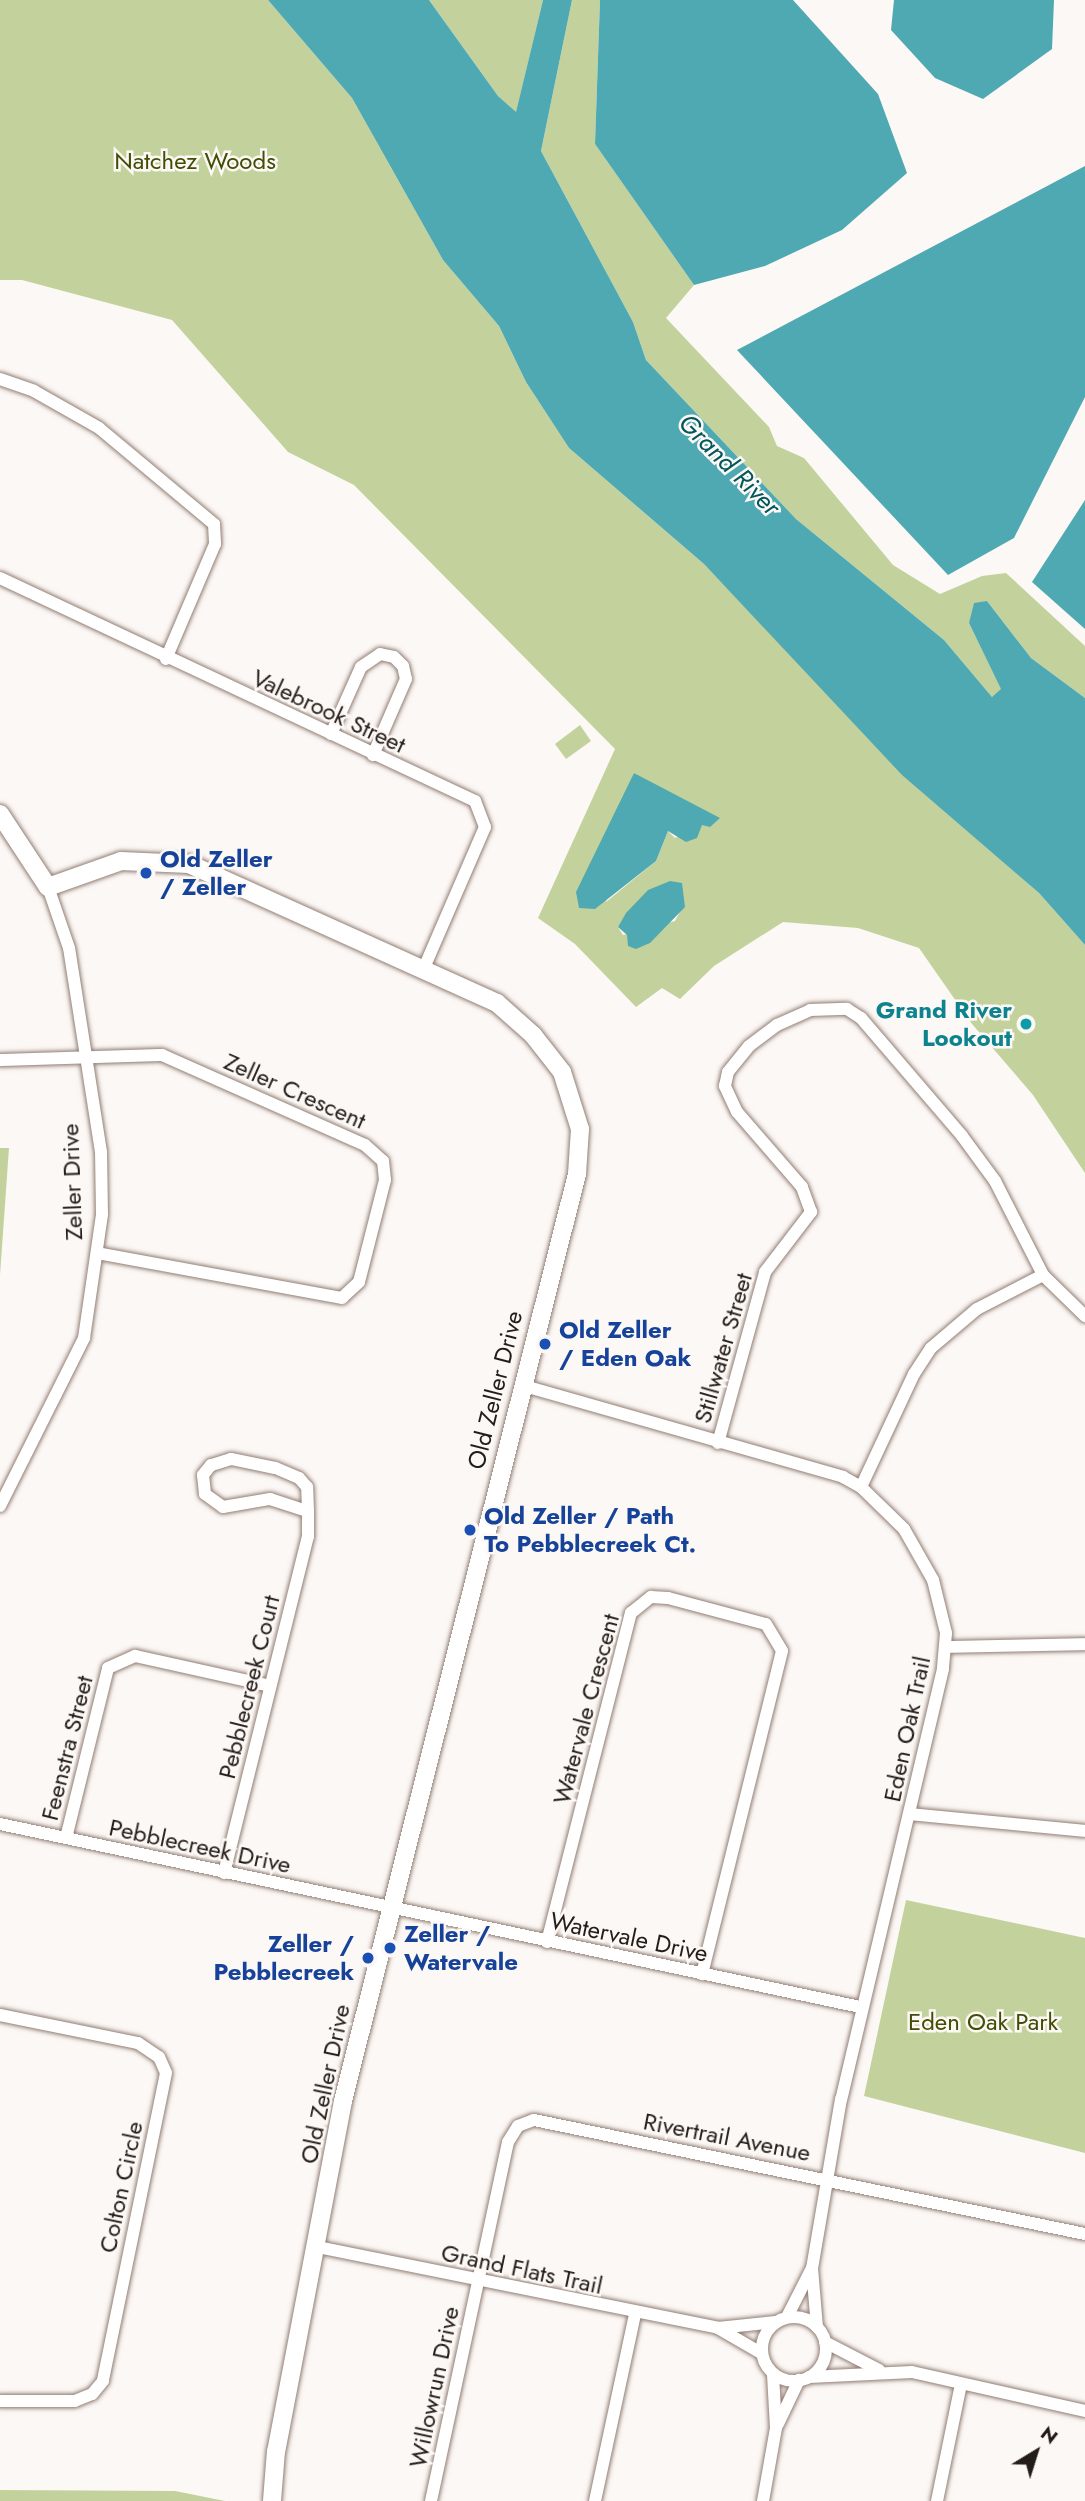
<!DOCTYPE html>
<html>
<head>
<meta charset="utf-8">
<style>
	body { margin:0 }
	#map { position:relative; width:1085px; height:2501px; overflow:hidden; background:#fcf8f5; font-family:Jost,sans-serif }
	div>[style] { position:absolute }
	.green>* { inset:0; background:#c3d29c }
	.water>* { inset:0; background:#4fa9b2 }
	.roads { filter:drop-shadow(0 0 2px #917d73) drop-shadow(0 0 2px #917d73) }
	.street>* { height:12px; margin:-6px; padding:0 6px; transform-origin:6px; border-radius:6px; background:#fff }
	.street>.ring { margin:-6px; padding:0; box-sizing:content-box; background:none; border:12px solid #fff; border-radius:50% }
	.secondary>* { height:18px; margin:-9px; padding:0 9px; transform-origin:9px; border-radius:9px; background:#fff }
	.dots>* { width:19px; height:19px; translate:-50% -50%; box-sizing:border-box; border:4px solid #fcf8f5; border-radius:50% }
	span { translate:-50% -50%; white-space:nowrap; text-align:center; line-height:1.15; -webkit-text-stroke:5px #fcf8f5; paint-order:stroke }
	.park-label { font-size:24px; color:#414e03 }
	.street-label { font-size:24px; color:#241c18 }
	.transit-label { font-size:24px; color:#164399; font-weight:700 }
	.left { translate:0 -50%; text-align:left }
	.right { translate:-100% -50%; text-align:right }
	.culture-label { font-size:24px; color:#0d838f; font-weight:700 }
	.water-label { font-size:26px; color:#02575d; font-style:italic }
	.north { position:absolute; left:1001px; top:2417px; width:70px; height:70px; -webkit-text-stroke:5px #fcf8f5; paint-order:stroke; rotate:38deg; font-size:19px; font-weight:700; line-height:28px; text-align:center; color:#241c18 }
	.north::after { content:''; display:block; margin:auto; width:24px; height:32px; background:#241c18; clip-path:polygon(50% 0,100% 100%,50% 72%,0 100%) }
</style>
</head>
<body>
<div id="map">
	<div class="green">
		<i style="clip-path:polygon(evenodd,0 0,268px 0,352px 98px,443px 260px,499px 326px,526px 382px,569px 448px,704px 564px,921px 791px,1039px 893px,1085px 945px,1085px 1173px,1033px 1095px,972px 1024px,919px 948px,858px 928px,783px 922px,714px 966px,680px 999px,662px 988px,636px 1007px,575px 944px,538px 918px,615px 749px,354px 485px,288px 452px,172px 320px,22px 280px,0 280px,0 0,634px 773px,702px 825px,675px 838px,668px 831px,656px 861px,606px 902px,634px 773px,0 0,682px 908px,675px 921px,623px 935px,618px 927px,682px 908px)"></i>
		<i style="clip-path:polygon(429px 0,543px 0,516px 113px,498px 96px)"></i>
		<i style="clip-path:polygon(572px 0,600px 0,595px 144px,694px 285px,666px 318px,769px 427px,777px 446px,804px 458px,893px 565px,940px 594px,982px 576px,1006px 573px,1085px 646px,1085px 698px,1031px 658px,987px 601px,969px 623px,1002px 690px,992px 697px,944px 640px,796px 519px,646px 360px,633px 322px,541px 151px)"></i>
		<i style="clip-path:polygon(580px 725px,591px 741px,566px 759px,555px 744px)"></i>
		<i style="clip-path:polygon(0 1148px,9px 1148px,0 1275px)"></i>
		<i style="clip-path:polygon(906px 1900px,1085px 1938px,1085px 2153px,864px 2096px)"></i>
		<i style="clip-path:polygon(0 2490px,175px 2491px,225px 2501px,0 2501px)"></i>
	</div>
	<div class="water">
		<i style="clip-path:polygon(268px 0,429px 0,498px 96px,516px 112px,543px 0,572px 0,541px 151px,633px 322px,646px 360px,796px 519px,944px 640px,992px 697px,1001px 689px,969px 623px,974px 603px,987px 601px,1031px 658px,1085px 698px,1085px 945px,1039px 893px,902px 775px,704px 564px,569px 448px,526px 382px,499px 326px,443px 260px,352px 98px)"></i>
		<i style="clip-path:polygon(600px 0,793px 0,878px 94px,907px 173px,842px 230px,765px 266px,694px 285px,595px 144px)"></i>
		<i style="clip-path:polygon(894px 0,1054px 0,1052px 49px,983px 99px,935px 78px,891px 30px)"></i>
		<i style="clip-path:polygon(1085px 166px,1085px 397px,1014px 538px,948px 575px,737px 350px)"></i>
		<i style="clip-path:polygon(1085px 500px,1085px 629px,1032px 582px)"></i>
		<i style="clip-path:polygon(634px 773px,720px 818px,710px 827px,702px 825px,697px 838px,686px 842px,668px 831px,656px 861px,595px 909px,579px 908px,576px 892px)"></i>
		<i style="clip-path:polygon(670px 881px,682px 883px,685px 907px,650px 943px,636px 949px,628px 946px,627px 935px,618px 927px,626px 913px,648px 890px)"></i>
	</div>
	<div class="roads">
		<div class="street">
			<i style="left:0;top:379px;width:36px;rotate:19deg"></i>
			<i style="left:34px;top:391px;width:75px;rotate:29.6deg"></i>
			<i style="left:99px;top:428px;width:150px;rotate:39.9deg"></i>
			<i style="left:214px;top:524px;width:20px;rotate:87deg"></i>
			<i style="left:215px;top:544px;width:125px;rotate:113.1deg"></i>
			<i style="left:0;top:578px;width:525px;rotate:25.15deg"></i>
			<i style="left:475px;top:801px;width:28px;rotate:69deg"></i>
			<i style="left:485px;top:827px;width:156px;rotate:113.4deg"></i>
			<i style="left:331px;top:734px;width:73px;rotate:-65.9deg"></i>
			<i style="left:361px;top:667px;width:23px;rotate:-34deg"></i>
			<i style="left:380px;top:654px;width:14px;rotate:12deg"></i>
			<i style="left:394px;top:657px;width:13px;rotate:45deg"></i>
			<i style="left:403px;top:666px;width:13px;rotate:77deg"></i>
			<i style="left:406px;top:679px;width:83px;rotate:113.5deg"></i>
			<i style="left:0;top:1060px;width:162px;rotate:-1.8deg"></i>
			<i style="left:162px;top:1055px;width:222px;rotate:23.9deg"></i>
			<i style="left:365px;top:1145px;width:24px;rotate:42deg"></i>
			<i style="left:383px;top:1161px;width:19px;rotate:84deg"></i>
			<i style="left:385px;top:1180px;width:105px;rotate:104.3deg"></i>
			<i style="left:359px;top:1282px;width:23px;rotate:137deg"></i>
			<i style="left:342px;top:1298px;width:248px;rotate:-169.6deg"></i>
			<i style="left:521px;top:1385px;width:335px;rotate:15.9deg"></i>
			<i style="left:843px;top:1477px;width:21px;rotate:29deg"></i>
			<i style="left:861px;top:1487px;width:60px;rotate:44.3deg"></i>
			<i style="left:904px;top:1529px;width:59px;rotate:60.4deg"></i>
			<i style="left:933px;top:1580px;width:55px;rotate:76.2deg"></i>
			<i style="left:946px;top:1633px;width:36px;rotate:95deg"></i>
			<i style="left:943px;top:1669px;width:442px;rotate:103.3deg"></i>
			<i style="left:841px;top:2099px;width:171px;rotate:99.7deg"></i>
			<i style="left:812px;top:2268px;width:59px;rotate:85.2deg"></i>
			<i style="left:718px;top:1443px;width:177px;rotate:-74.6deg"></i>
			<i style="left:765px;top:1272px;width:76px;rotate:-52.5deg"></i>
			<i style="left:811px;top:1212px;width:27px;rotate:-110deg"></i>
			<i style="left:802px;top:1187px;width:99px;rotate:-130.9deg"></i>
			<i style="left:737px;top:1112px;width:29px;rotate:-115deg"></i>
			<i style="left:725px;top:1086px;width:14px;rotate:-78deg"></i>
			<i style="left:728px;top:1072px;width:33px;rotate:-51deg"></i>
			<i style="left:749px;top:1046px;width:35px;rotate:-37deg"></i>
			<i style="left:777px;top:1025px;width:36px;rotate:-24deg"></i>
			<i style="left:810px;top:1010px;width:37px;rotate:-2deg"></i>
			<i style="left:847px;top:1009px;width:17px;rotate:33deg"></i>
			<i style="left:861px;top:1018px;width:155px;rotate:49.4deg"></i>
			<i style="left:962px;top:1136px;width:56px;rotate:53.7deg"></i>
			<i style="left:995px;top:1181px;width:106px;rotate:62.9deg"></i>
			<i style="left:1043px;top:1275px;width:59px;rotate:44.3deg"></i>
			<i style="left:861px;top:1487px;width:125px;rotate:-64.9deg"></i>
			<i style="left:914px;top:1374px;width:31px;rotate:-57deg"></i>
			<i style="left:931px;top:1348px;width:60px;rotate:-40.3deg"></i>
			<i style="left:977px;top:1309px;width:74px;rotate:-27.3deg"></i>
			<i style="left:0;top:1506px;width:188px;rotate:-63.4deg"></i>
			<i style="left:84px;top:1338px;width:125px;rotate:-81.7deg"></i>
			<i style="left:102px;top:1214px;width:62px;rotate:-90.9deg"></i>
			<i style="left:101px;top:1152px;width:206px;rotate:-98.9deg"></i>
			<i style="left:69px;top:948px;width:65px;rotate:-109deg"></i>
			<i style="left:946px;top:1647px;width:139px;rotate:-1.2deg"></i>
			<i style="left:910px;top:1814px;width:176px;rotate:5.5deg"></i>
			<i style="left:0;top:1824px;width:879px;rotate:12.01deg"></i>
			<i style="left:66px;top:1838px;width:175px;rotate:-76.1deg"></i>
			<i style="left:108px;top:1668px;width:30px;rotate:-24deg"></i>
			<i style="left:135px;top:1656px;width:138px;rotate:12.5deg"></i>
			<i style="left:224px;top:1873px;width:346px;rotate:-76deg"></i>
			<i style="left:308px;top:1537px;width:26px;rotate:-90deg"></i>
			<i style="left:308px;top:1511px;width:24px;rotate:-92deg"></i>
			<i style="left:307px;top:1487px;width:12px;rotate:-132deg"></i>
			<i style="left:299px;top:1478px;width:26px;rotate:-157deg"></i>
			<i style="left:275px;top:1468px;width:45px;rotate:-168.4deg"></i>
			<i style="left:231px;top:1459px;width:21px;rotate:163deg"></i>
			<i style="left:211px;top:1465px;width:13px;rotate:129deg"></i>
			<i style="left:203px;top:1475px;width:19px;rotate:84deg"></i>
			<i style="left:205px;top:1494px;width:22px;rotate:36deg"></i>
			<i style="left:223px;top:1507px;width:48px;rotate:-9.7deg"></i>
			<i style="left:270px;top:1499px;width:40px;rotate:18deg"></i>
			<i style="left:547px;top:1942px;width:340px;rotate:-75.7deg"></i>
			<i style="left:631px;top:1613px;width:26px;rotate:-39deg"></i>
			<i style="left:651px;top:1597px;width:17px;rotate:3deg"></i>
			<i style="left:668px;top:1598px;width:101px;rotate:14.9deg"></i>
			<i style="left:766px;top:1624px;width:31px;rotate:59deg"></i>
			<i style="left:782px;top:1651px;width:333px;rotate:103.9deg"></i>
			<i style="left:0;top:2015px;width:141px;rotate:11.5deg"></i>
			<i style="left:138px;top:2043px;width:25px;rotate:34deg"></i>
			<i style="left:159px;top:2057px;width:17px;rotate:66deg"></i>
			<i style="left:166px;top:2073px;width:314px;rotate:101.6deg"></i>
			<i style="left:103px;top:2381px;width:17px;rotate:130deg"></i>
			<i style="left:92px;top:2394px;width:18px;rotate:158deg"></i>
			<i style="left:75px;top:2401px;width:75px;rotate:180deg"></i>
			<i style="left:318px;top:2247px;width:408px;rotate:11.4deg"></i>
			<i style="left:718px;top:2328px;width:50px;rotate:30.2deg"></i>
			<i class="ring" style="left:762px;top:2317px;width:52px;height:52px"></i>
			<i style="left:787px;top:2317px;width:55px;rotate:-63deg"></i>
			<i style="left:718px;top:2328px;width:58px;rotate:-5.9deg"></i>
			<i style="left:825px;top:2342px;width:61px;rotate:27.4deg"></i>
			<i style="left:809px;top:2377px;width:103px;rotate:-2.8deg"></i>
			<i style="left:912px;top:2372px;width:177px;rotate:12.7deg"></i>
			<i style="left:778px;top:2424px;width:49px;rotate:-64.5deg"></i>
			<i style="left:431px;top:2501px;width:367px;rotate:-77.9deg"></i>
			<i style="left:508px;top:2142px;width:19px;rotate:-58deg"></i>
			<i style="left:518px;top:2126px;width:17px;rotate:-21deg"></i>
			<i style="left:534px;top:2120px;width:563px;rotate:11.69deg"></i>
			<i style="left:595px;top:2501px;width:190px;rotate:-77.9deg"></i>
			<i style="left:763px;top:2501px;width:74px;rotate:-79.9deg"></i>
			<i style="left:776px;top:2428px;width:54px;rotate:-93.2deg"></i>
			<i style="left:937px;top:2501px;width:119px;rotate:-78.4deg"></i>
		</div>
		<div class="secondary">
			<i style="left:0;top:814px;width:87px;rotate:56.7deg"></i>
			<i style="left:48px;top:887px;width:77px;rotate:-19.6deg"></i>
			<i style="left:121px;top:861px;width:68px;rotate:2.5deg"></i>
			<i style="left:189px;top:864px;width:338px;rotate:24.3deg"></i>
			<i style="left:497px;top:1003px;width:48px;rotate:41.6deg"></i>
			<i style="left:533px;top:1035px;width:47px;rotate:51.9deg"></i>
			<i style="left:562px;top:1072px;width:60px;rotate:72.5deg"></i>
			<i style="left:580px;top:1129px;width:45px;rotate:93.8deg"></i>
			<i style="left:577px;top:1174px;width:956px;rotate:104.17deg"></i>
			<i style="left:343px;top:2101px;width:356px;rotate:100.8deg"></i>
			<i style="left:276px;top:2451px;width:50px;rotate:94.6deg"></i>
		</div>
	</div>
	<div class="dots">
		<i style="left:146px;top:873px;background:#1a4fb4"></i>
		<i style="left:1026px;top:1024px;background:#0f9aa8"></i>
		<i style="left:545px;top:1344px;background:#1a4fb4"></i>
		<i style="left:470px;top:1530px;background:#1a4fb4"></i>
		<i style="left:390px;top:1948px;background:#1a4fb4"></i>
		<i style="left:368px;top:1958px;background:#1a4fb4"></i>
	</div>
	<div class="park-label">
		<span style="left:195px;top:161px">Natchez Woods</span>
		<span style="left:983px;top:2022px">Eden Oak Park</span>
	</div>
	<div class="street-label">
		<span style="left:329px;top:711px;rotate:25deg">Valebrook Street</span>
		<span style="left:295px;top:1091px;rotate:24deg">Zeller Crescent</span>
		<span style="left:72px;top:1182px;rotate:-92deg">Zeller Drive</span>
		<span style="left:723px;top:1348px;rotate:-74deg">Stillwater Street</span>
		<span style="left:495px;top:1390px;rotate:-76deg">Old Zeller Drive</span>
		<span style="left:249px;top:1687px;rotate:-76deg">Pebblecreek Court</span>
		<span style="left:586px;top:1709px;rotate:-75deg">Watervale Crescent</span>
		<span style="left:907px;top:1729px;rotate:-78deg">Eden Oak Trail</span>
		<span style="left:67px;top:1748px;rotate:-76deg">Feenstra Street</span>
		<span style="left:200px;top:1846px;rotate:12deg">Pebblecreek Drive</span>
		<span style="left:629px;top:1937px;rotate:12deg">Watervale Drive</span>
		<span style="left:325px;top:2084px;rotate:-78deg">Old Zeller Drive</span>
		<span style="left:727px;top:2137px;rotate:11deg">Rivertrail Avenue</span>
		<span style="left:121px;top:2187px;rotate:-78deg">Colton Circle</span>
		<span style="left:522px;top:2269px;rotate:12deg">Grand Flats Trail</span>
		<span style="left:434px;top:2387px;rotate:-78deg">Willowrun Drive</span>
	</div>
	<div class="transit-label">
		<span class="left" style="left:160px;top:873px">Old Zeller<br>/ Zeller</span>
		<span class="left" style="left:559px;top:1344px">Old Zeller<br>/ Eden Oak</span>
		<span class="left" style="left:484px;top:1530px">Old Zeller / Path<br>To Pebblecreek Ct.</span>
		<span class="left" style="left:404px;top:1948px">Zeller /<br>Watervale</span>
		<span class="right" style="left:354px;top:1958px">Zeller /<br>Pebblecreek</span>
	</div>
	<div class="culture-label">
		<span class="right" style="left:1012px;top:1024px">Grand River<br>Lookout</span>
	</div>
	<div class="water-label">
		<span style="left:729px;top:465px;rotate:45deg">Grand River</span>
	</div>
	<div class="north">N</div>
</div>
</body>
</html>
